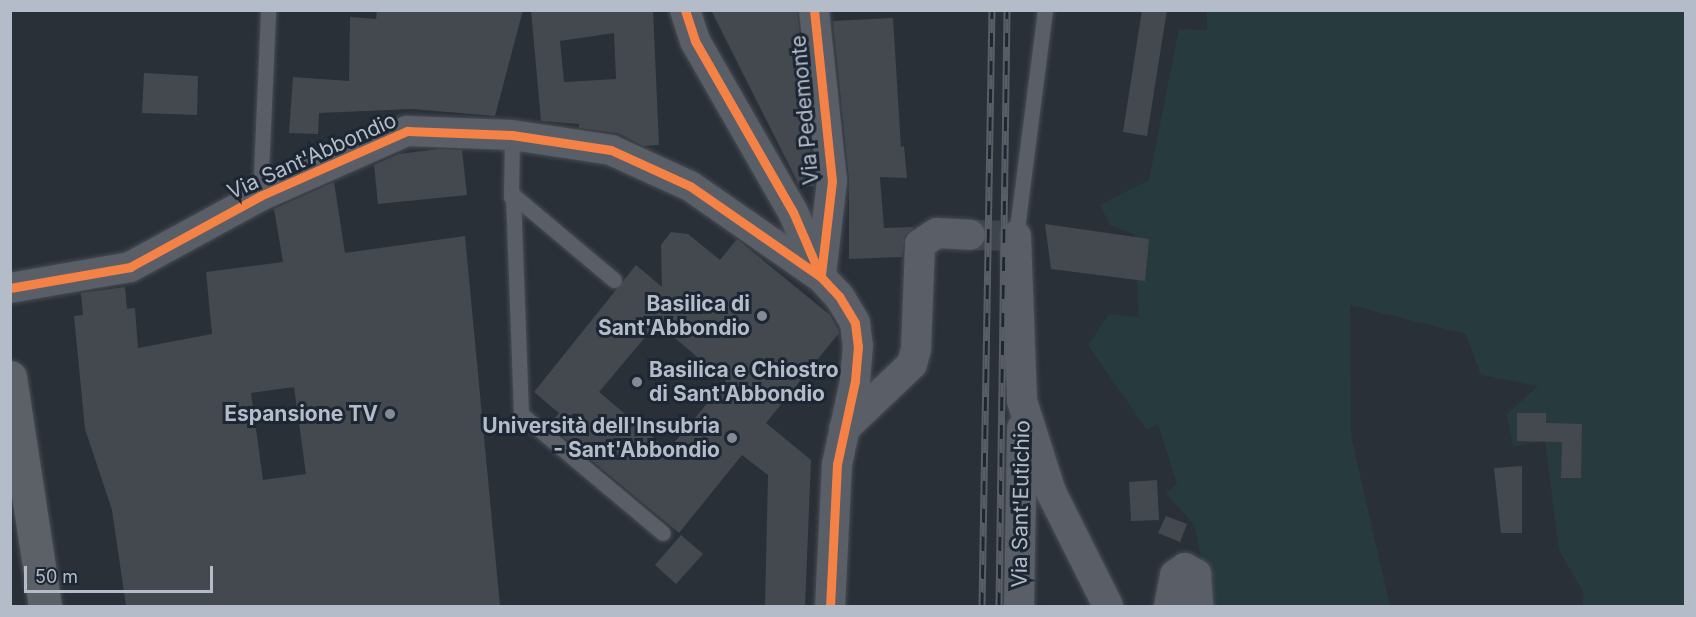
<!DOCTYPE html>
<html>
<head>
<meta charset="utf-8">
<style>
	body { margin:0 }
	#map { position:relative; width:1696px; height:617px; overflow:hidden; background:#2a3038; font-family:Inter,sans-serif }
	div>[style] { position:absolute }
	.green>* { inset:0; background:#273a3e }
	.building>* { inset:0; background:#444950 }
	.street-tunnel>* { height:30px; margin-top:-15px; transform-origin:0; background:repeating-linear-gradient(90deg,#3f454e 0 30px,transparent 0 45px) }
	.roads { filter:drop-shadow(0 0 2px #484c53) drop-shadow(0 0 2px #484c53) }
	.lane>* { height:15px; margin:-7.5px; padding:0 7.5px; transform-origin:7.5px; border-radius:7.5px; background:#5a5e66 }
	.street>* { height:30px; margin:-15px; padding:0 15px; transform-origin:15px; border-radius:15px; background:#5a5e66 }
	.primary>* { height:33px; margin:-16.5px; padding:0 16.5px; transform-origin:16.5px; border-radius:16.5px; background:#5c6168 }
	.rail>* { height:7px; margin-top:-3.5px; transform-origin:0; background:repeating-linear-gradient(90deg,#1d2633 0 14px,#595d64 0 28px); box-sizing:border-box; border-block:2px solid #595d64 }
	.cycleway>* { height:9px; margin:-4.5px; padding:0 4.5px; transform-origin:4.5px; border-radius:4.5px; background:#f48246 }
	.dots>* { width:16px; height:16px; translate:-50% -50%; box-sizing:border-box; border:3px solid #1d2633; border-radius:50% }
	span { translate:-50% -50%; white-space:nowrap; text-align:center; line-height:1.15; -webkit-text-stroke:6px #1d2633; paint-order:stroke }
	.street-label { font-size:21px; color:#b4bcc9 }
	.poi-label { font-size:21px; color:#b4bcc9; font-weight:700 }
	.right { translate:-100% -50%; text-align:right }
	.left { translate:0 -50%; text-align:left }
	.frame { position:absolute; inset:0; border:12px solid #b4bcc9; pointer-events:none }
	.scale { position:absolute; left:24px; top:566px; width:189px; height:27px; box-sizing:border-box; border:3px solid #b4bcc9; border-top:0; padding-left:8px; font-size:18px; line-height:21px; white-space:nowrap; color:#b4bcc9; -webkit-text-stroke:4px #1d2633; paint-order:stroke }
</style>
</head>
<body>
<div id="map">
	<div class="green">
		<i style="clip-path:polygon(1207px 11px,1685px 11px,1685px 606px,1582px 606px,1584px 593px,1559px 550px,1545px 440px,1513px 447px,1507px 414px,1538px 386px,1481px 375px,1466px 334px,1350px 305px,1351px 436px,1390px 606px,1210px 606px,1195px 526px,1166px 493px,1177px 484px,1158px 424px,1147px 430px,1088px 345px,1109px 314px,1139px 317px,1134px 234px,1110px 225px,1100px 205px,1149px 180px,1179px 29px,1207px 30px)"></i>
	</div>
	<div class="building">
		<i style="clip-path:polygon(377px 10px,523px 10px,495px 116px,412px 109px,319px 113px,318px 134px,289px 133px,293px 77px,349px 81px,350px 17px,376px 19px)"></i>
		<i style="clip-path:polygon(evenodd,531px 10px,653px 10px,659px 145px,643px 146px,618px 133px,579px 128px,579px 124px,541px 121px,531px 10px,614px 33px,616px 79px,564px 82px,560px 41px,614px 33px)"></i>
		<i style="clip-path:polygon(711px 10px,797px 10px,814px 186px,800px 187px)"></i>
		<i style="clip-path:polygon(1142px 10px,1167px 10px,1147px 136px,1123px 132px)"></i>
		<i style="clip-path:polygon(893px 18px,901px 147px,904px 146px,907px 178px,880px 177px,884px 228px,914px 227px,905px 236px,902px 257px,849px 259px,849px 179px,833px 21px)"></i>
		<i style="clip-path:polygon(144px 73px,198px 76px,197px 115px,142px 113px)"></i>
		<i style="clip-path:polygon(439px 149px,462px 150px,467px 195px,378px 204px,374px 165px,399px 154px)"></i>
		<i style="clip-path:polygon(evenodd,334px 182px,345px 253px,465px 236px,500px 606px,126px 606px,112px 510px,85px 429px,74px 316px,83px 315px,81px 293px,125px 287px,127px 309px,135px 308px,138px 348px,212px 334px,206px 272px,283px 262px,274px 209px,334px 182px,294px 387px,306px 474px,263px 480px,251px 393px,294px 387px)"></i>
		<i style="clip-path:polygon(1045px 224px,1149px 239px,1145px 281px,1051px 269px)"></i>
		<i style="clip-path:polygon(evenodd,671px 232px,688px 234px,720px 260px,737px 239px,830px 315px,838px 329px,839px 333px,766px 423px,811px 460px,805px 606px,765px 606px,768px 475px,742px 455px,679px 533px,549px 425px,559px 413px,534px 392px,636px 265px,662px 287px,661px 245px,671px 232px,657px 323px,726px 381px,668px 450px,599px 392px,657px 323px)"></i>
		<i style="clip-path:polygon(1517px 413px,1546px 413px,1546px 423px,1582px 424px,1581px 478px,1561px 478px,1562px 442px,1517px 441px)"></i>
		<i style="clip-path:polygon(1522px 466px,1522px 533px,1501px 533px,1494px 468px)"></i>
		<i style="clip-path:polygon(1157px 480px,1159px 520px,1131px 521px,1129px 482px)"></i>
		<i style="clip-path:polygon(1166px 516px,1187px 524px,1180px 542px,1158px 533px)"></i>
		<i style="clip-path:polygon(681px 535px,703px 554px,676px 584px,655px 565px)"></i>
	</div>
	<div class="street-tunnel">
		<i style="left:970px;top:235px;width:46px;rotate:1.2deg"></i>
	</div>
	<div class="roads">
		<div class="lane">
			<i style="left:512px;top:135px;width:62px;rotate:90.9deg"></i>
			<i style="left:511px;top:197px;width:3px;rotate:-45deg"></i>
			<i style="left:513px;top:195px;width:219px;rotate:87.9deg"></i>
			<i style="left:521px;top:414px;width:185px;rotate:40deg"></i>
			<i style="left:513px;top:195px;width:132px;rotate:40.1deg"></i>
			<i style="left:260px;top:196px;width:186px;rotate:-87.5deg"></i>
			<i style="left:1016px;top:236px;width:228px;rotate:-82.7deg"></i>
		</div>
		<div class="street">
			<i style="left:685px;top:10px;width:33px;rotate:72deg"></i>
			<i style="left:695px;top:41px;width:197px;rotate:60.2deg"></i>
			<i style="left:793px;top:212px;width:71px;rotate:66.7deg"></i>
			<i style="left:814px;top:10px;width:172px;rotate:84deg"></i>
			<i style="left:832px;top:181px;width:95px;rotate:96.7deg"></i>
			<i style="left:1016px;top:236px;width:165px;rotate:87.9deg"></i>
			<i style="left:1022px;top:401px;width:96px;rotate:72.3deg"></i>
			<i style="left:1051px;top:492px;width:127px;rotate:63.4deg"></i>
			<i style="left:10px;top:288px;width:122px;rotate:-9.9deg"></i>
			<i style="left:130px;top:267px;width:148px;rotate:-28.6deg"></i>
			<i style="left:260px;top:196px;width:161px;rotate:-23.9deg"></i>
			<i style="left:407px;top:131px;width:105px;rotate:2.2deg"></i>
			<i style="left:512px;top:135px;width:100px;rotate:8.6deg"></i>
			<i style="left:611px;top:150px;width:87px;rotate:24.5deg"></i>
			<i style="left:690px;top:186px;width:160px;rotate:34.8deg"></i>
			<i style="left:821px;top:277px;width:26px;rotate:47deg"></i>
			<i style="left:839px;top:296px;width:31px;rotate:59deg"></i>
			<i style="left:855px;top:323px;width:23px;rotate:83deg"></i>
			<i style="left:858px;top:346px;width:35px;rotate:95deg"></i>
			<i style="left:855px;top:381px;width:85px;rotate:102.2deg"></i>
			<i style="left:837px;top:464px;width:142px;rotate:92.8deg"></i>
			<i style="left:844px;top:429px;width:94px;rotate:-43.7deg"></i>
			<i style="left:912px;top:364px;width:16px;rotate:-75deg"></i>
			<i style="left:916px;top:349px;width:105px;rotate:-87.8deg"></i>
			<i style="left:920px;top:244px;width:20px;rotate:-33deg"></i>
			<i style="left:937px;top:233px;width:33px;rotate:3deg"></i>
			<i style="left:1019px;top:606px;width:178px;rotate:-89deg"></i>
			<i style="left:1169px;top:606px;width:32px;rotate:-79deg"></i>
			<i style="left:1175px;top:575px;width:12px;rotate:-35deg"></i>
			<i style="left:1185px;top:568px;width:13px;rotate:29deg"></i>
			<i style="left:1196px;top:574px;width:32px;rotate:86deg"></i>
		</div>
		<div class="primary">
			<i style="left:10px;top:377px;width:232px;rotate:81.3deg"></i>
		</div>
	</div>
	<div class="rail">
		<i style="left:982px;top:606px;width:596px;rotate:-89.04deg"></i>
		<i style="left:999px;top:606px;width:596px;rotate:-89.23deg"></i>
	</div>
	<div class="cycleway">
		<i style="left:685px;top:10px;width:33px;rotate:72deg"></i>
		<i style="left:695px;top:41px;width:197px;rotate:60.2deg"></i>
		<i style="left:793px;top:212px;width:71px;rotate:66.7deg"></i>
		<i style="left:814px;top:10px;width:172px;rotate:84deg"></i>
		<i style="left:832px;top:181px;width:95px;rotate:96.7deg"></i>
		<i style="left:10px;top:288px;width:122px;rotate:-9.9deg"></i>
		<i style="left:130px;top:267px;width:148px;rotate:-28.6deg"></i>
		<i style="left:260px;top:196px;width:161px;rotate:-23.9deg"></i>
		<i style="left:407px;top:131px;width:105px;rotate:2.2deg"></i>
		<i style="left:512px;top:135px;width:100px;rotate:8.6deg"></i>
		<i style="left:611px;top:150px;width:87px;rotate:24.5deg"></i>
		<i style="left:690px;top:186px;width:160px;rotate:34.8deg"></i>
		<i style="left:821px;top:277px;width:26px;rotate:47deg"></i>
		<i style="left:839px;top:296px;width:31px;rotate:59deg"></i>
		<i style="left:855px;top:323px;width:23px;rotate:83deg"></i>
		<i style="left:858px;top:346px;width:35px;rotate:95deg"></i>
		<i style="left:855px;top:381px;width:85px;rotate:102.2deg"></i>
		<i style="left:837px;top:464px;width:142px;rotate:92.8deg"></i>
	</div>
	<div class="dots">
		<i style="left:762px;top:316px;background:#848b96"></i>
		<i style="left:637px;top:382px;background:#848b96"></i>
		<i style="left:390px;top:414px;background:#848b96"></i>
		<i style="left:732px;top:438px;background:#848b96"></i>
	</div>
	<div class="street-label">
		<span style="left:805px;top:110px;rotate:-95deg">Via Pedemonte</span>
		<span style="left:312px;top:156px;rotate:-24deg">Via Sant'Abbondio</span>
		<span style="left:1021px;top:504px;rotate:-89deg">Via Sant'Eutichio</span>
	</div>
	<div class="poi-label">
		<span class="right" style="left:750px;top:316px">Basilica di<br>Sant'Abbondio</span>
		<span class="left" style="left:649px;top:382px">Basilica e Chiostro<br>di Sant'Abbondio</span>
		<span class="right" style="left:378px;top:414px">Espansione TV</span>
		<span class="right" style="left:720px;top:438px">Università dell'Insubria<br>- Sant'Abbondio</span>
	</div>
	<div class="frame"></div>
	<div class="scale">50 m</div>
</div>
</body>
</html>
